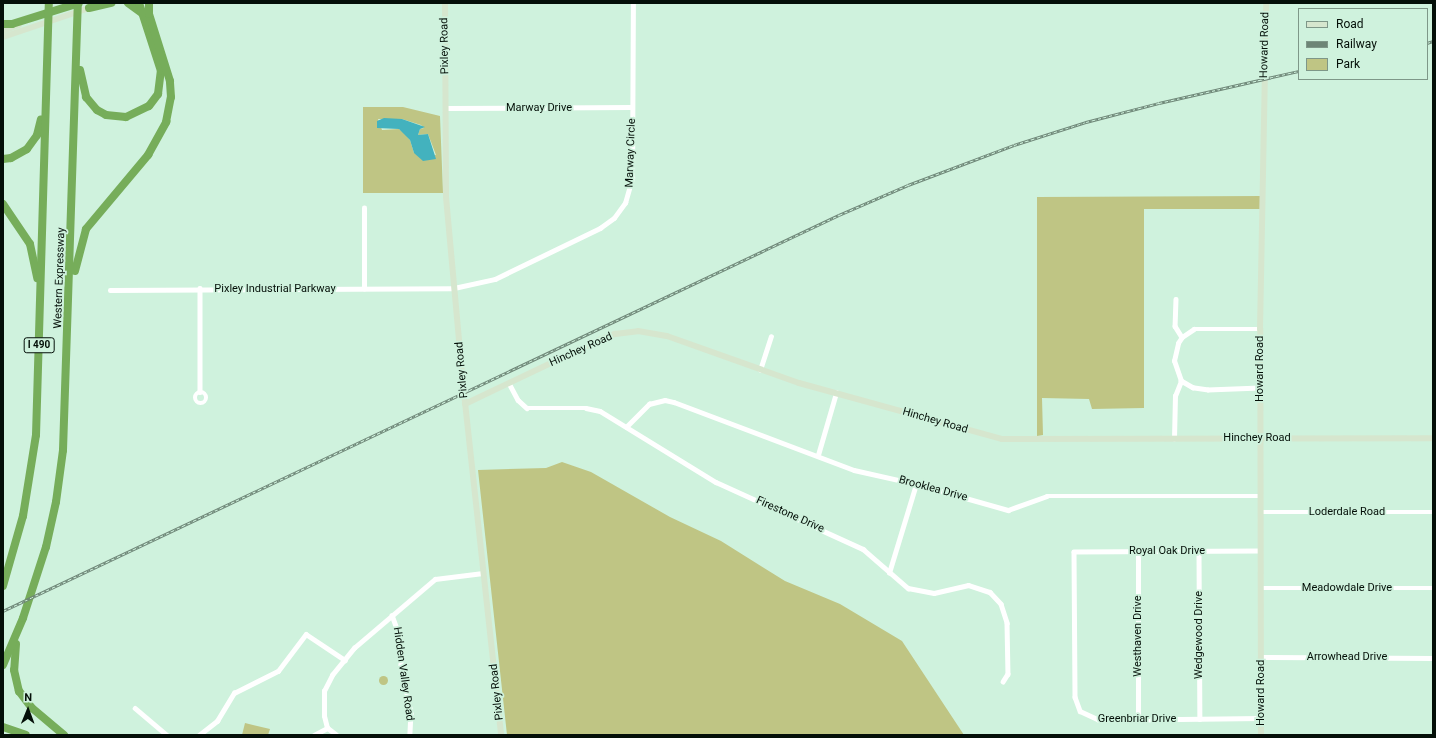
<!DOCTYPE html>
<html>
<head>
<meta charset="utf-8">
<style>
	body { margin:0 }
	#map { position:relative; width:1436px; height:738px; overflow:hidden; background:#cff2dd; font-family:Roboto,sans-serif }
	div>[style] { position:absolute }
	.green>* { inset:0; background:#bfc584 }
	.round { border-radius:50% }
	.water>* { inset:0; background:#43b2be }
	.street>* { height:4.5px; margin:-2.25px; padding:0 2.25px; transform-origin:2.25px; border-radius:2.25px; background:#fff }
	.street>.ring { margin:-2.25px; padding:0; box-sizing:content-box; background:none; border:4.5px solid #fff; border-radius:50% }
	.secondary>* { height:6px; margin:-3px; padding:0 3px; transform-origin:3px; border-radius:3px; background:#d6e6ce }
	.highway>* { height:8px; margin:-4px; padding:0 4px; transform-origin:4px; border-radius:4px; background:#76ad5a }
	.rail>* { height:2.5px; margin-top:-1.25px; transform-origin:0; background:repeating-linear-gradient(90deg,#cff2dd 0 3px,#6d8576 0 6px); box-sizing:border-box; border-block:1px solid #6d8576 }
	span { translate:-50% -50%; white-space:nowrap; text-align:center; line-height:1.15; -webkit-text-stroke:3.5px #cff2dd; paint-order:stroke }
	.shield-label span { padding:1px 3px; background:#cff2dd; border:1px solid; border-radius:3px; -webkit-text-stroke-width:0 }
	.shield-label { font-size:10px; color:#040f08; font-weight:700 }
	.street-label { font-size:11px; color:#040f08 }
	.frame { position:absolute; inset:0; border:4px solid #040f08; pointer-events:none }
	.legend { position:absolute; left:1298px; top:8px; width:130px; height:72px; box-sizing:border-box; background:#cff2dd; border:1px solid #7e9788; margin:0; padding:5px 7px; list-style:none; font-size:12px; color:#040f08 }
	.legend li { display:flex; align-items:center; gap:8px; height:20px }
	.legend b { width:20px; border:1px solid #7e9788 }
	.north { position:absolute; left:8px; top:690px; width:40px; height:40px; -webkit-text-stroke:3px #cff2dd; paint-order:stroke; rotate:1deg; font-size:11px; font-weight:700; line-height:16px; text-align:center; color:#040f08 }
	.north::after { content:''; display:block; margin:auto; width:14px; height:18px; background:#040f08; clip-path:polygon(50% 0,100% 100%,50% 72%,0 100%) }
</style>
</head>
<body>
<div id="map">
	<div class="green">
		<i style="clip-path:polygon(evenodd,363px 107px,403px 107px,440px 116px,443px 193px,363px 193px,363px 107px,378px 119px,402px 119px,421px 125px,424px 128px,420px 129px,418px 135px,428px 134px,436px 155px,414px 153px,410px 140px,404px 133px,399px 129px,382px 130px,378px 119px)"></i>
		<i style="clip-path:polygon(1262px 196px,1260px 209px,1144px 209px,1144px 408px,1092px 409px,1089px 399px,1042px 398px,1043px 435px,1037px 436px,1037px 197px)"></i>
		<i style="clip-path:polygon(562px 462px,591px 472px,670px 517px,721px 541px,785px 581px,840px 604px,902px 641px,964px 735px,507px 735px,478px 470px,546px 468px)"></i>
		<i class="round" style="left:378.5px;top:675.5px;width:9px;height:9px"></i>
		<i style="clip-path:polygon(245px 723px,270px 729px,268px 735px,242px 735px)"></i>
	</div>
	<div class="water">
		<i style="clip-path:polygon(384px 118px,402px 119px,425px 127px,420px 129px,418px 135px,428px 134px,436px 159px,423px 161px,414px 153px,410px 140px,399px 129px,377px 128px,377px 121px)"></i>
	</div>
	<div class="street">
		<i style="left:447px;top:108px;width:185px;rotate:-0.3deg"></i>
		<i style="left:200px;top:288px;width:104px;rotate:90deg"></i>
		<i style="left:364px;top:289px;width:81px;rotate:-90deg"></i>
		<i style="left:110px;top:290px;width:344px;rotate:-0.3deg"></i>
		<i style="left:454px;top:288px;width:42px;rotate:-12.4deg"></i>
		<i style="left:495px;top:279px;width:117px;rotate:-25.9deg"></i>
		<i style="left:600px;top:228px;width:17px;rotate:-36deg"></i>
		<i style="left:614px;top:218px;width:19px;rotate:-54deg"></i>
		<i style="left:625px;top:203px;width:26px;rotate:-74deg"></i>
		<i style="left:632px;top:178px;width:175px;rotate:-89.7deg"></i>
		<i style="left:1176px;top:299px;width:27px;rotate:92deg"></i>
		<i style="left:1175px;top:326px;width:13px;rotate:58deg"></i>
		<i style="left:760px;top:370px;width:35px;rotate:-72deg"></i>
		<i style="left:509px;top:383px;width:19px;rotate:62deg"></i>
		<i style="left:518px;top:400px;width:12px;rotate:42deg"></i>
		<i style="left:527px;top:408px;width:59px"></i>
		<i style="left:586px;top:408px;width:14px;rotate:12deg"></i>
		<i style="left:600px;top:411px;width:136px;rotate:31.5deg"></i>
		<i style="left:716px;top:482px;width:162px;rotate:24.5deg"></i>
		<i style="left:863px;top:549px;width:60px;rotate:40.9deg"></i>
		<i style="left:908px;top:588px;width:26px;rotate:11deg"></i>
		<i style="left:934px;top:593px;width:35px;rotate:-13deg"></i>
		<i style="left:968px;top:585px;width:23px;rotate:18deg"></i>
		<i style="left:990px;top:592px;width:16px;rotate:47deg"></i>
		<i style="left:1001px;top:604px;width:20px;rotate:72deg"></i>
		<i style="left:1007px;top:623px;width:51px;rotate:88.9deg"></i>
		<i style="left:1008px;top:674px;width:9px;rotate:122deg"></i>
		<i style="left:1260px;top:388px;width:52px;rotate:177.8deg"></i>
		<i style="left:1208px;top:390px;width:15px;rotate:-172deg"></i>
		<i style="left:1193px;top:388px;width:14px;rotate:-150deg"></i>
		<i style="left:1181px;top:381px;width:21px;rotate:-109deg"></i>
		<i style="left:1174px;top:361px;width:18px;rotate:-77deg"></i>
		<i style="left:1178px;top:343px;width:7px;rotate:-56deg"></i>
		<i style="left:1182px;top:337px;width:14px;rotate:-34deg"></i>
		<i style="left:1194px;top:329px;width:66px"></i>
		<i class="ring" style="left:195px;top:392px;width:7.5px;height:7.5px"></i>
		<i style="left:626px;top:427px;width:33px;rotate:-45deg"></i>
		<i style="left:649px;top:404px;width:16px;rotate:-14deg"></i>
		<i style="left:665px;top:400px;width:9px;rotate:13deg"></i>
		<i style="left:674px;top:402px;width:192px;rotate:20.7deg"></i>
		<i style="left:854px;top:470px;width:64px;rotate:12.7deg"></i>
		<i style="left:916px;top:484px;width:96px;rotate:15.8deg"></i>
		<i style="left:1008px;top:510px;width:41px;rotate:-19.7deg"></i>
		<i style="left:1047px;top:496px;width:213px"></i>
		<i style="left:1174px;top:439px;width:43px;rotate:-88.7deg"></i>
		<i style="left:1175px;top:396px;width:16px;rotate:-68deg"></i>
		<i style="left:818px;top:455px;width:65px;rotate:-73.8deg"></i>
		<i style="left:1260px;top:512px;width:173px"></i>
		<i style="left:1199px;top:551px;width:168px;rotate:89.7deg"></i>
		<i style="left:1260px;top:551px;width:186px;rotate:179.7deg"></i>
		<i style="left:1074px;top:552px;width:145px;rotate:89.6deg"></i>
		<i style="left:1075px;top:697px;width:15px;rotate:70deg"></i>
		<i style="left:1080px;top:711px;width:21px;rotate:25deg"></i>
		<i style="left:1099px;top:720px;width:162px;rotate:-0.7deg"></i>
		<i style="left:889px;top:573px;width:93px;rotate:-73.1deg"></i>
		<i style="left:1260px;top:588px;width:173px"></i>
		<i style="left:392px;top:615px;width:20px;rotate:70deg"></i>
		<i style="left:399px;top:634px;width:31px;rotate:86deg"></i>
		<i style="left:401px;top:665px;width:49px;rotate:78.2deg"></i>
		<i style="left:411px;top:713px;width:22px;rotate:93deg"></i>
		<i style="left:1261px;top:657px;width:172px;rotate:0.3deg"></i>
		<i style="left:135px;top:708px;width:42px;rotate:40.2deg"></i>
		<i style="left:1138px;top:720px;width:168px;rotate:-90deg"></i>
		<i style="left:199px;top:735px;width:23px;rotate:-38deg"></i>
		<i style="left:217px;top:721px;width:33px;rotate:-59deg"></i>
		<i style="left:234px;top:693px;width:49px;rotate:-26.6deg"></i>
		<i style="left:278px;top:671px;width:46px;rotate:-52.9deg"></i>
		<i style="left:306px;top:634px;width:47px;rotate:33.7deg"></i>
		<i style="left:314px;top:735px;width:15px;rotate:-28deg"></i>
		<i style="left:336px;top:735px;width:11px;rotate:-142deg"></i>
		<i style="left:327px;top:728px;width:12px;rotate:-104deg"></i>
		<i style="left:324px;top:716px;width:25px;rotate:-90deg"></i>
		<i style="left:324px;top:691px;width:18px;rotate:-63deg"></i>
		<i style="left:332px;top:675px;width:35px;rotate:-51deg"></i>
		<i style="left:354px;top:648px;width:106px;rotate:-40.4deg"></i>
		<i style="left:435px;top:579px;width:48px;rotate:-7.1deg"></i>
	</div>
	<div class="secondary">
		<i style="left:445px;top:3px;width:194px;rotate:89.7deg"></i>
		<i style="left:446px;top:197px;width:197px;rotate:84.8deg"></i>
		<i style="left:464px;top:393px;width:344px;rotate:83.8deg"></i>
		<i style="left:3px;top:31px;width:17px;rotate:-21deg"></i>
		<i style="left:3px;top:37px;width:94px;rotate:-18.6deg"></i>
		<i style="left:465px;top:404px;width:151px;rotate:-25.5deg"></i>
		<i style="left:601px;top:339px;width:15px;rotate:-20deg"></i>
		<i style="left:615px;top:334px;width:23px;rotate:-7deg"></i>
		<i style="left:638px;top:331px;width:29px;rotate:10deg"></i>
		<i style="left:667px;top:336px;width:140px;rotate:19.6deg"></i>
		<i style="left:799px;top:383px;width:211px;rotate:15.4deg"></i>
		<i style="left:1002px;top:439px;width:431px;rotate:-0.1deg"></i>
		<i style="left:1261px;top:735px;width:406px;rotate:-90.1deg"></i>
		<i style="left:1260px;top:329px;width:326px;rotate:-88.9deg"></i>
	</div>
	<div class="highway">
		<i style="left:128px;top:3px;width:17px;rotate:36deg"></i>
		<i style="left:89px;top:8px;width:23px;rotate:-13deg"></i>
		<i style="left:3px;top:24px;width:9px"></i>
		<i style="left:12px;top:24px;width:70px;rotate:-17.4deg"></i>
		<i style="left:80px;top:70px;width:28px;rotate:77deg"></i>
		<i style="left:86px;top:97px;width:17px;rotate:50deg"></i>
		<i style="left:97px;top:110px;width:10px;rotate:29deg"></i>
		<i style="left:106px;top:115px;width:20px;rotate:6deg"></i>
		<i style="left:126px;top:117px;width:25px;rotate:-26deg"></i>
		<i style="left:149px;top:106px;width:15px;rotate:-53deg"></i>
		<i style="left:158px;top:94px;width:23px;rotate:-83deg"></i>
		<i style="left:161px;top:71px;width:71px;rotate:-107.9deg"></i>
		<i style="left:3px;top:159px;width:8px;rotate:-7deg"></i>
		<i style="left:11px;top:158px;width:18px;rotate:-29deg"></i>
		<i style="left:27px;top:149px;width:17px;rotate:-54deg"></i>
		<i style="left:37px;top:135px;width:16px;rotate:-76deg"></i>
		<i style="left:3px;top:204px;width:48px;rotate:56deg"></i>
		<i style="left:30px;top:244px;width:35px;rotate:78deg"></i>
		<i style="left:75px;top:271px;width:43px;rotate:-75.3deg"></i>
		<i style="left:86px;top:229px;width:97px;rotate:-50deg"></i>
		<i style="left:148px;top:155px;width:38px;rotate:-61deg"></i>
		<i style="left:166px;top:122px;width:25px;rotate:-79deg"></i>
		<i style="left:171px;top:97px;width:16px;rotate:-94deg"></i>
		<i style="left:170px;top:81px;width:70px;rotate:-107.4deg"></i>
		<i style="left:149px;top:14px;width:11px;rotate:-90deg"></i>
		<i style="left:3px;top:586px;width:73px;rotate:-74.1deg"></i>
		<i style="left:23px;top:516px;width:82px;rotate:-80.9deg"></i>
		<i style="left:36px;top:435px;width:432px;rotate:-88.3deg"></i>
		<i style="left:16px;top:644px;width:26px;rotate:94deg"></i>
		<i style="left:14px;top:670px;width:22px;rotate:77deg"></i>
		<i style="left:19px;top:691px;width:21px;rotate:53deg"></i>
		<i style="left:32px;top:708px;width:42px;rotate:40.2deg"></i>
		<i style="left:3px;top:665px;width:51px;rotate:-66.9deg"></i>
		<i style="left:23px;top:618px;width:75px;rotate:-72.1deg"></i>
		<i style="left:46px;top:547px;width:46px;rotate:-77.5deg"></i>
		<i style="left:56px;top:502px;width:52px;rotate:-82.3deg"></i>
		<i style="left:63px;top:450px;width:447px;rotate:-88.1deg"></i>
		<i style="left:3px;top:727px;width:24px;rotate:19deg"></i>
	</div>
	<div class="rail">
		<i style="left:1427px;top:43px;width:6px;rotate:-18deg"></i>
		<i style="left:3px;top:611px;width:925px;rotate:-25.35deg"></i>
		<i style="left:839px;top:215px;width:75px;rotate:-23.5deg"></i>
		<i style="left:908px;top:185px;width:113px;rotate:-20.7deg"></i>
		<i style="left:1014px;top:145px;width:76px;rotate:-17.7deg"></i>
		<i style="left:1086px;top:122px;width:75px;rotate:-14.6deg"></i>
		<i style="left:1159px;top:103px;width:144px;rotate:-12.9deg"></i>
	</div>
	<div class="shield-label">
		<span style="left:39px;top:345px">I 490</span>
	</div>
	<div class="street-label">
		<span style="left:1265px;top:45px;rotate:-89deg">Howard Road</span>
		<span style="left:445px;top:46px;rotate:-91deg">Pixley Road</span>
		<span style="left:539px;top:108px">Marway Drive</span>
		<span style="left:631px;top:153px;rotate:-88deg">Marway Circle</span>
		<span style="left:60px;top:278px;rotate:-88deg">Western Expressway</span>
		<span style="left:275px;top:289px">Pixley Industrial Parkway</span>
		<span style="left:581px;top:350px;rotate:-24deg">Hinchey Road</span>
		<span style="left:1260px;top:369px;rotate:-90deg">Howard Road</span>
		<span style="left:462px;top:370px;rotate:-95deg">Pixley Road</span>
		<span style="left:935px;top:421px;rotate:16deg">Hinchey Road</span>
		<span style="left:1257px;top:438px">Hinchey Road</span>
		<span style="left:933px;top:489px;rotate:15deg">Brooklea Drive</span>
		<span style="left:1347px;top:512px">Loderdale Road</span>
		<span style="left:790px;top:515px;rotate:24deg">Firestone Drive</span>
		<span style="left:1167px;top:551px">Royal Oak Drive</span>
		<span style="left:1347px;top:588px">Meadowdale Drive</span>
		<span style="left:1199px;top:635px;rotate:-90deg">Wedgewood Drive</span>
		<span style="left:1138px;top:636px;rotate:-90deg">Westhaven Drive</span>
		<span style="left:1347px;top:657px">Arrowhead Drive</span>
		<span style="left:403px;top:674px;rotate:82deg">Hidden Valley Road</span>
		<span style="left:497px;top:692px;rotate:-96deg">Pixley Road</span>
		<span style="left:1261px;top:693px;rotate:-90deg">Howard Road</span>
		<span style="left:1137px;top:719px">Greenbriar Drive</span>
	</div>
	<div class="frame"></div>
	<ul class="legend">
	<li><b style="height:5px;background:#d6e6ce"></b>Road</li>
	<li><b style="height:5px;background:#6d8576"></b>Railway</li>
	<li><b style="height:11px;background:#bfc584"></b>Park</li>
	</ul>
	<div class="north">N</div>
</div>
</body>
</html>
